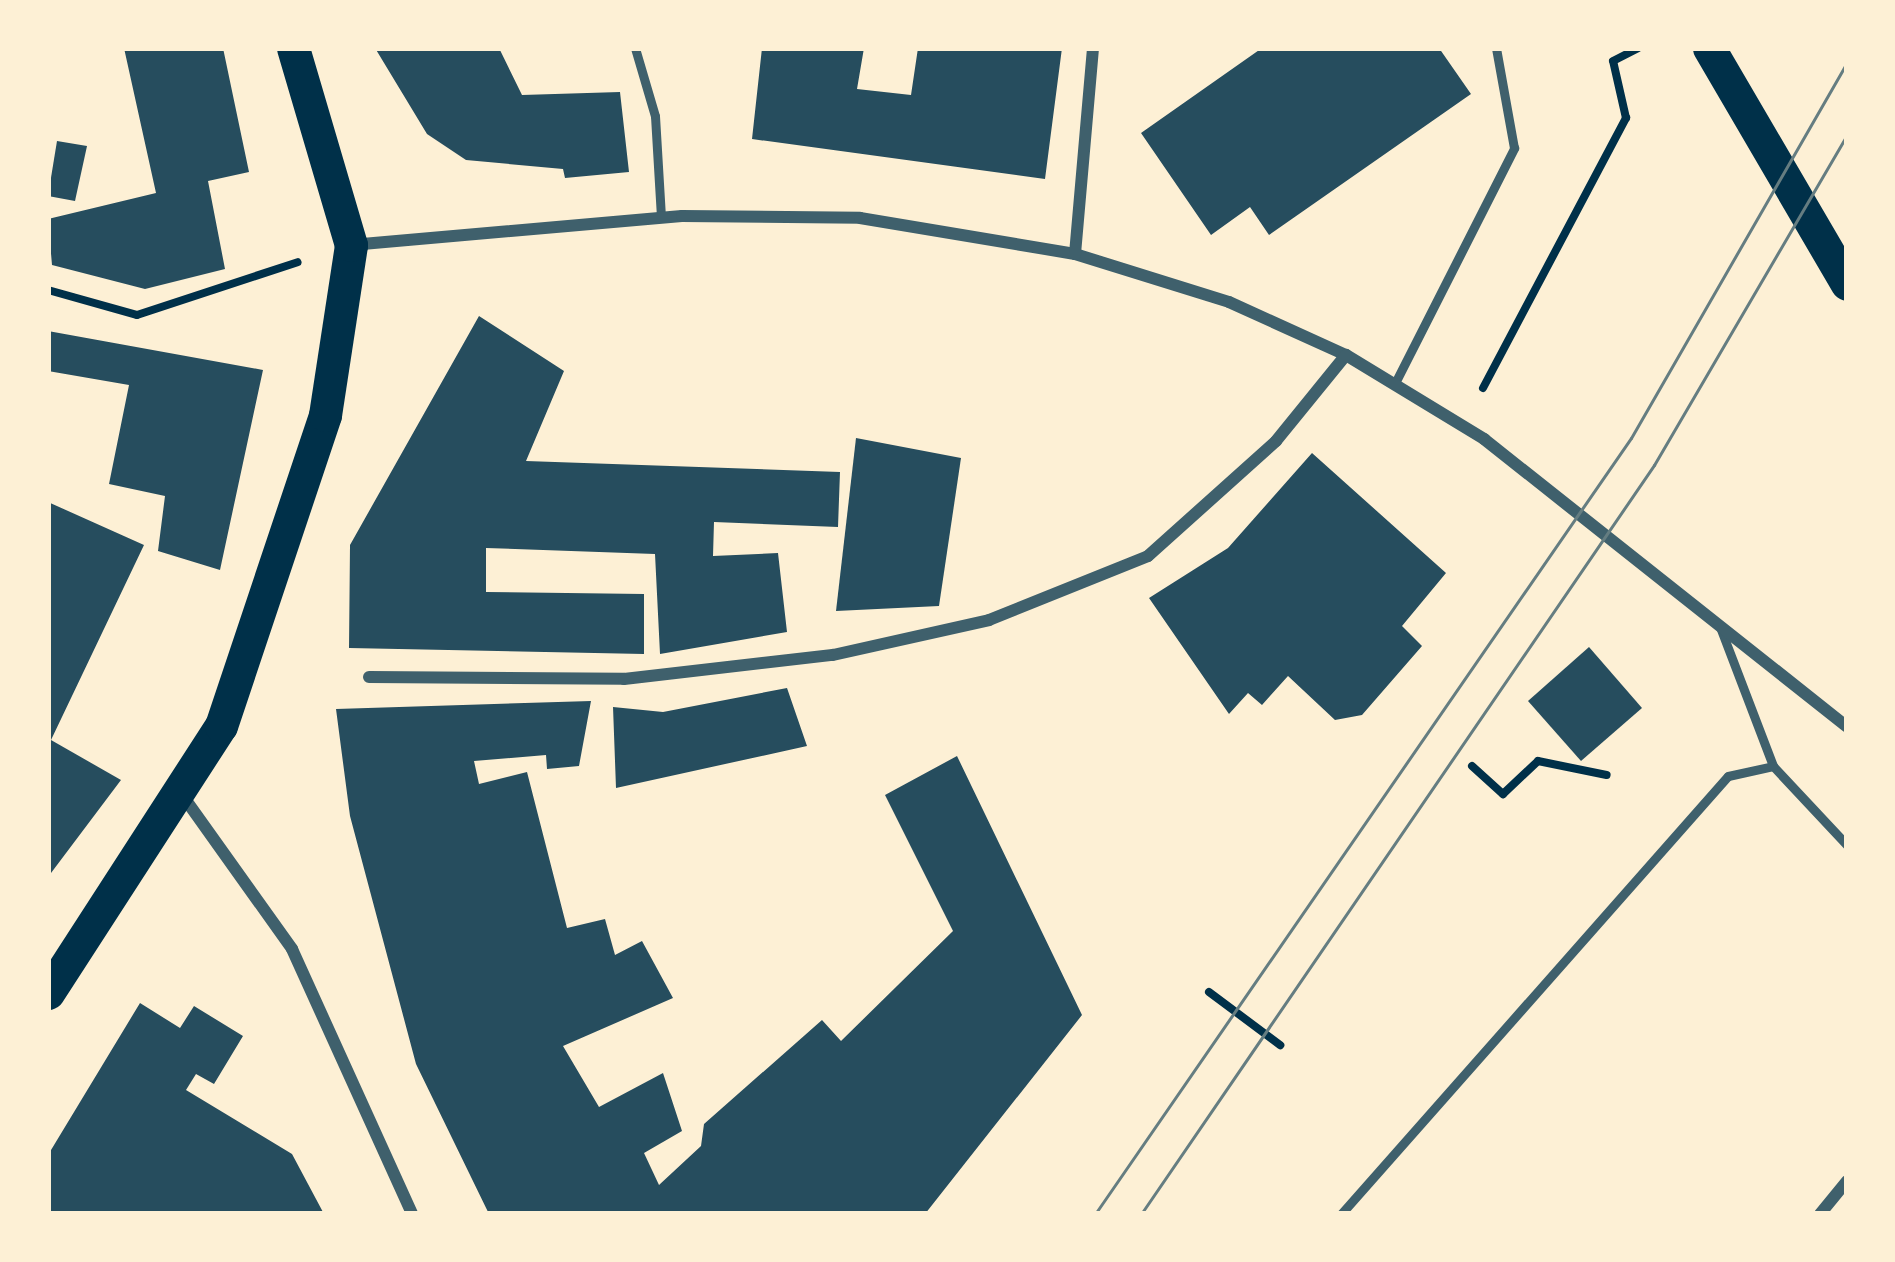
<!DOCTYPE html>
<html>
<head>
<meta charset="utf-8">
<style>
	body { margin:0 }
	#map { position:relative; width:1895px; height:1262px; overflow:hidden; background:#fdf0d5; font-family:"PT Sans",sans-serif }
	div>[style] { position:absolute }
	.building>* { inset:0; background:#264d5e }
	.path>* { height:8px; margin:-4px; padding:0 4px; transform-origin:4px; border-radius:4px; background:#003049 }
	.service>* { height:9px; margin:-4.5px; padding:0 4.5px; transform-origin:4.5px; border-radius:4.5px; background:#3f606c }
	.minor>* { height:12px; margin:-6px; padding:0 6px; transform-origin:6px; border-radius:6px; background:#3f606c }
	.trunk>* { height:33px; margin:-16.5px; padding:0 16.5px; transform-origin:16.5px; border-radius:16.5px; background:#003049 }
	.tram>* { height:3px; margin:-1.5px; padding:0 1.5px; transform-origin:1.5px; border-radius:1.5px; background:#657d81 }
	span { translate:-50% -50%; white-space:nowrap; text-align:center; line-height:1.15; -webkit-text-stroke:12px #fdf0d5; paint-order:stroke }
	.frame { position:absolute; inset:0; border:51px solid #fdf0d5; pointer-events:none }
</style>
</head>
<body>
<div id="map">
	<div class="building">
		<i style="clip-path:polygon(124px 48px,223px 48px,249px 172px,208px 181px,225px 269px,145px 289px,52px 265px,48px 219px,156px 193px)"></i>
		<i style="clip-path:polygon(375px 48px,499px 48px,522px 95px,620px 92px,629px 172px,565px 178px,563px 169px,466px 160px,427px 134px)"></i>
		<i style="clip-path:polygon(762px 48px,864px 48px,857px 89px,911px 95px,918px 48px,1062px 48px,1045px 179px,752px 139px)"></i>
		<i style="clip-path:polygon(1262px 48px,1439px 48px,1471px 94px,1269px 235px,1250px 207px,1211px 235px,1141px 133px)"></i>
		<i style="clip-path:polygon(57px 141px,87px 146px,75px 201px,48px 196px)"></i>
		<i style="clip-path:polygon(479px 316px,564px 371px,526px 461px,840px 472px,838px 527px,714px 522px,713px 556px,778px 553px,787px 632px,660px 654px,655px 554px,486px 548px,486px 592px,644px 594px,644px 654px,349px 648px,350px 545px)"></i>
		<i style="clip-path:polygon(48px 331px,263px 370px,220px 570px,158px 551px,165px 496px,109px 484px,129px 385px,48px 371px)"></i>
		<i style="clip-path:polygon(856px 438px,961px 458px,939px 606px,836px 611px)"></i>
		<i style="clip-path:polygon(1312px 453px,1446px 573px,1402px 626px,1422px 646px,1362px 715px,1335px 720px,1288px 676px,1262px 705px,1248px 693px,1229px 714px,1149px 598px,1228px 548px)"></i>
		<i style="clip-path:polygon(48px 502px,144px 545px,51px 740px,121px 780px,48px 877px)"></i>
		<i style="clip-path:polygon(1589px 647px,1642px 708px,1581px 761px,1528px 701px)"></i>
		<i style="clip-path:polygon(787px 688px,807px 746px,616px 788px,613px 707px,663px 712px)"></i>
		<i style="clip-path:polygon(591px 701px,579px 766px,547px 769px,546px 755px,474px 761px,479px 784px,527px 772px,567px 928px,605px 919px,615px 955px,642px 941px,673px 998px,563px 1046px,599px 1107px,663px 1073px,682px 1131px,644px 1153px,659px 1185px,701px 1146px,704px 1124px,822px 1020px,841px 1041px,953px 931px,885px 795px,957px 756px,1082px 1015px,925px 1214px,489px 1214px,416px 1064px,350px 816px,336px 709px)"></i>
		<i style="clip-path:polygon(140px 1003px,180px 1028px,194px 1006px,243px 1036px,214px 1084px,196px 1074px,186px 1090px,292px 1154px,324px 1214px,48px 1214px,48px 1155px)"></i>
	</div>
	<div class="path">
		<i style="left:48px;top:290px;width:92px;rotate:15.7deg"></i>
		<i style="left:137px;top:315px;width:169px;rotate:-18.2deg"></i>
		<i style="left:1483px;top:388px;width:306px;rotate:-62.1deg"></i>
		<i style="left:1626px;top:118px;width:58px;rotate:-102.8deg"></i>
		<i style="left:1613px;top:61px;width:28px;rotate:-27deg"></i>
		<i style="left:1472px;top:766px;width:42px;rotate:42.1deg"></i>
		<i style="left:1503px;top:794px;width:48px;rotate:-43.3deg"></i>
		<i style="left:1538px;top:761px;width:70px;rotate:11.5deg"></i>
		<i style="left:1209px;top:992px;width:89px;rotate:36.7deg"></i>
	</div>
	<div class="service">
		<i style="left:635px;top:48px;width:71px;rotate:73.6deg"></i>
		<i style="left:655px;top:116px;width:102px;rotate:86.6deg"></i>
		<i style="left:1394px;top:385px;width:266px;rotate:-63.1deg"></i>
		<i style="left:1514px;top:148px;width:102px;rotate:-100.2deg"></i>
		<i style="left:1720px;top:627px;width:149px;rotate:69.1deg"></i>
		<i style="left:1773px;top:766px;width:108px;rotate:46.9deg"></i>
		<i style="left:1341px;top:1214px;width:584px;rotate:-48.54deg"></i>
		<i style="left:1728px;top:776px;width:46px;rotate:-12.5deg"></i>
	</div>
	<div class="minor">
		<i style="left:351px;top:245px;width:332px;rotate:-5deg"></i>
		<i style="left:682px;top:216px;width:178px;rotate:0.6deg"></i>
		<i style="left:860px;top:218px;width:218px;rotate:9.5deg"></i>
		<i style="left:1075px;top:254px;width:161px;rotate:17.3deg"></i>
		<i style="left:1229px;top:302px;width:128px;rotate:24.4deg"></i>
		<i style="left:1346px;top:355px;width:162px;rotate:31.3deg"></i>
		<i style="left:1484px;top:439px;width:463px;rotate:38.4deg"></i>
		<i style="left:1075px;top:254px;width:207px;rotate:-85deg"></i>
		<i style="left:369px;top:677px;width:255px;rotate:0.4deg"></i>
		<i style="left:624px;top:679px;width:210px;rotate:-6.6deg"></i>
		<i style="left:833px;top:655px;width:160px;rotate:-12.6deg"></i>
		<i style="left:989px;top:620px;width:171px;rotate:-21.9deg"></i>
		<i style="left:1148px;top:556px;width:172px;rotate:-41.9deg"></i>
		<i style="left:1276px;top:441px;width:111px;rotate:-50.9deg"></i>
		<i style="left:183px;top:796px;width:188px;rotate:54.5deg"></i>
		<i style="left:292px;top:949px;width:291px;rotate:65.6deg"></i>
		<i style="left:1820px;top:1214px;width:43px;rotate:-50.7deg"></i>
	</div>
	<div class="trunk">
		<i style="left:1709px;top:48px;width:273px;rotate:59.7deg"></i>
		<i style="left:48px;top:993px;width:318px;rotate:-57.1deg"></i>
		<i style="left:221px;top:726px;width:328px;rotate:-71.5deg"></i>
		<i style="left:325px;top:415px;width:172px;rotate:-81.3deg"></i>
		<i style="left:351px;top:245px;width:205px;rotate:-106.4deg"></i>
	</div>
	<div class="tram">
		<i style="left:1095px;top:1214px;width:943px;rotate:-55.37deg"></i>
		<i style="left:1631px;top:438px;width:434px;rotate:-60.1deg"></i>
		<i style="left:1141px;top:1214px;width:908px;rotate:-55.59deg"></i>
		<i style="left:1654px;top:465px;width:382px;rotate:-59.7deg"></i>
	</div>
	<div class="frame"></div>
</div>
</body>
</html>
